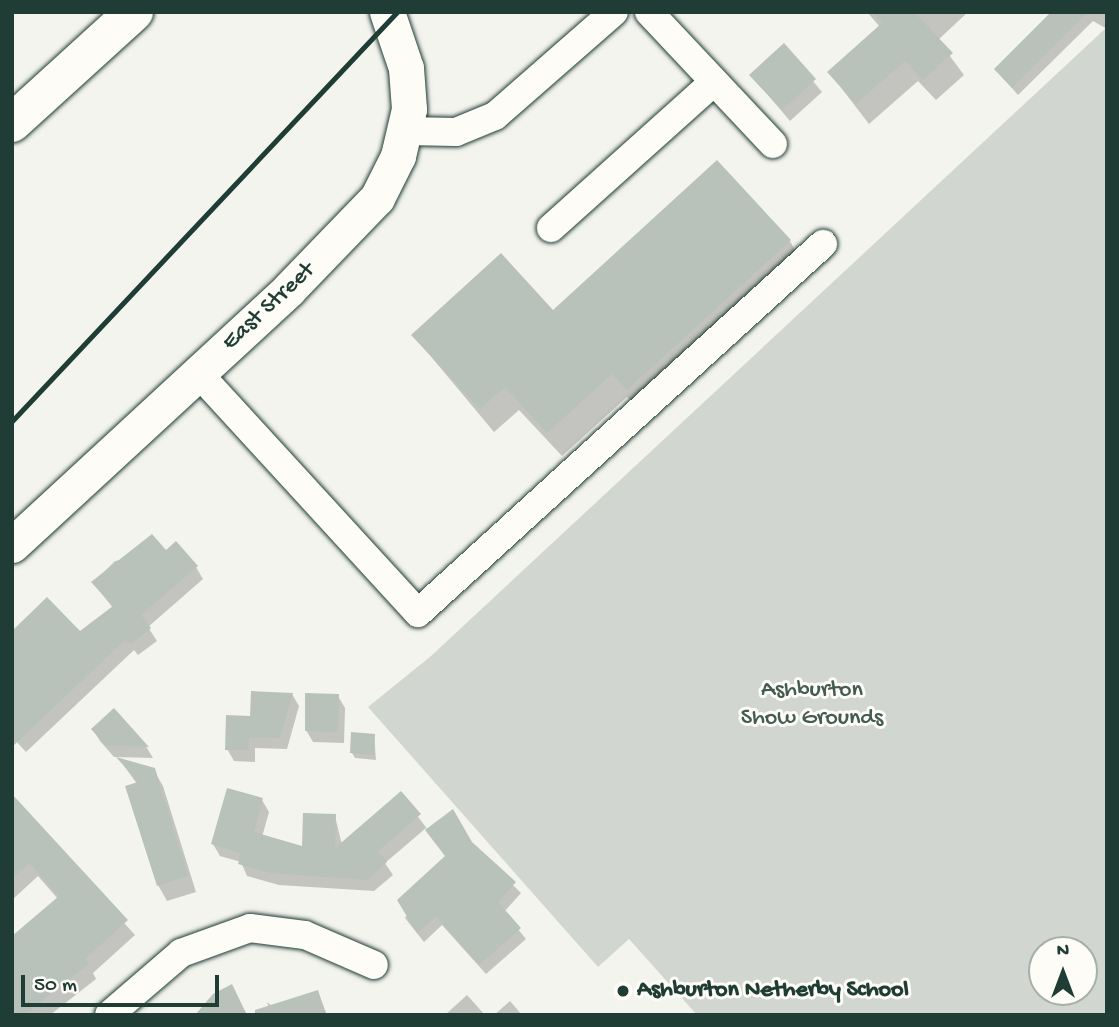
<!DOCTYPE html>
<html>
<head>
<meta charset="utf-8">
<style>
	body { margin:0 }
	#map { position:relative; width:1119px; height:1027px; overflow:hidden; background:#f4f4ef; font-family:"Gochi Hand",sans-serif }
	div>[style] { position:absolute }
	.green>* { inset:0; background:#d1d6d1 }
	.shadow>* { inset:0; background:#0003 }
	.building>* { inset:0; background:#b9c1bb }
	.roads { filter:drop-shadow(0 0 2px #1f3d34) drop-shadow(0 0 2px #1f3d34) }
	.minor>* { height:28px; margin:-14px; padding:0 14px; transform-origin:14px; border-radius:14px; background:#fdfcf7 }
	.major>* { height:35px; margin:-17.5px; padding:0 17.5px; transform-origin:17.5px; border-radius:17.5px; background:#fdfcf7 }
	.highway>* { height:38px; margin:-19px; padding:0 19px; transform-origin:19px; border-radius:19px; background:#fdfcf7 }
	.rail>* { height:5px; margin:-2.5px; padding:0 2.5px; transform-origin:2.5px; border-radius:2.5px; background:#1f3d34 }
	.dots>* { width:19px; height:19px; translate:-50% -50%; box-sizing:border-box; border:4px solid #fdfcf7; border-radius:50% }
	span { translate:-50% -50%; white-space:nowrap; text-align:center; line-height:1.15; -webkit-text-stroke:6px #fdfcf7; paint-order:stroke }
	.street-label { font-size:24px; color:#1f3d34 }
	.park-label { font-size:24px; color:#435c53 }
	.poi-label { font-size:24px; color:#1f3d34; font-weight:700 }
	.left { translate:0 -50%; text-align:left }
	.frame { position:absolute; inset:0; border:14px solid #1f3d34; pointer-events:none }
	.north { position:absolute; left:1028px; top:936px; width:70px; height:70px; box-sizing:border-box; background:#fdfcf7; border:2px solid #a4b0a9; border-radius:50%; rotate:0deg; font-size:19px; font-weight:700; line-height:28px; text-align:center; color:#1f3d34 }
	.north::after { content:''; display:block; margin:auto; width:24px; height:32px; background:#1f3d34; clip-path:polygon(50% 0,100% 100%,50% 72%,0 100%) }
	.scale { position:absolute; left:21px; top:975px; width:198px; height:32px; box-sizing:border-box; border:4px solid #1f3d34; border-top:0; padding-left:9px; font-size:21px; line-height:24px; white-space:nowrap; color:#1f3d34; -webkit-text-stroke:5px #fdfcf7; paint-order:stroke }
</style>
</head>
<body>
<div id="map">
	<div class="green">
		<i style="clip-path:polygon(evenodd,1107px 27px,1107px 1015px,697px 1015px,629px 939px,598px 967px,368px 707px,431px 656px,1107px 27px,1042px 950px,1084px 950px,1084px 992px,1042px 992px,1042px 950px)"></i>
	</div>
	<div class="shadow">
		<i style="clip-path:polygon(867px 12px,968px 12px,938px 40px,964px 75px,936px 100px,918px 81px,869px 124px,829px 72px,880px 27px)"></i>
		<i style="clip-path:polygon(1054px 12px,1107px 12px,1107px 29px,1093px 21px,1018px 95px,996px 70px)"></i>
		<i style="clip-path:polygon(784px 46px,822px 92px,790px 121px,751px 75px)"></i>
		<i style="clip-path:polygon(790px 241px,803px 265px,642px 413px,627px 397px,562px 456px,519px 410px,494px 432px,413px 335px,553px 313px)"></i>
		<i style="clip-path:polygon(165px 552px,196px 567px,203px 579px,148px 627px,157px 641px,138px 655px,134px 650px,26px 752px,12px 737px,12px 631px,47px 600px,80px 634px,113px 608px,93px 583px,115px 561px)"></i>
		<i style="clip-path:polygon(292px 694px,299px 706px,287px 749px,255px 748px,255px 762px,234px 761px,227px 749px,251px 718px)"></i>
		<i style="clip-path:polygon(338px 696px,345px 708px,344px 743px,313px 742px,306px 730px)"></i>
		<i style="clip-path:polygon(114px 711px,147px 748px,153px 758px,114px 757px,100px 741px,93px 729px)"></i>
		<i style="clip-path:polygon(374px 735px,376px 760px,355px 758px,352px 753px)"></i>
		<i style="clip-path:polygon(120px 760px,153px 769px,163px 786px,196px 892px,167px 901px,158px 885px,137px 784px)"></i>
		<i style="clip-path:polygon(401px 794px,428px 830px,471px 843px,521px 893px,504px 912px,526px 939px,486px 974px,442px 925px,424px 942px,405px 918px,446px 857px,426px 828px,385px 863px,393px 875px,374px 891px,279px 885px,247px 876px,241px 862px,220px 856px,213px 844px,262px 800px,269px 812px,262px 837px,304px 848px,335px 816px,342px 845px)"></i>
		<i style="clip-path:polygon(12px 798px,135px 935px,93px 973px,96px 979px,50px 1015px,12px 1015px,58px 899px,38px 876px,12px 900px)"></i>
		<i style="clip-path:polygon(318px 992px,327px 1015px,271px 1015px,267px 1002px,272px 1006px)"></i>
		<i style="clip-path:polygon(467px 995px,485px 1015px,445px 1015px)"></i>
		<i style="clip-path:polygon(510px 1001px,522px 1015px,494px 1015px)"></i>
	</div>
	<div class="building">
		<i style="clip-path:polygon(872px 12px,914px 12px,953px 53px,923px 80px,905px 61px,856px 104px,827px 72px,882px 23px)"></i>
		<i style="clip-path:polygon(1051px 12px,1088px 12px,1012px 88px,994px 69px)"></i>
		<i style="clip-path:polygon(784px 43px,816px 79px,782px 110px,749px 75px)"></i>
		<i style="clip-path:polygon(717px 160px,791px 240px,627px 390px,612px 374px,547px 433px,505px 387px,480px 409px,411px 335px,501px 253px,553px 310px)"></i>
		<i style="clip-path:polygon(152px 534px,166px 550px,176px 541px,198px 566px,141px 615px,151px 628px,130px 645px,126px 639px,12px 747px,12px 631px,47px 597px,80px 631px,113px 606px,91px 582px)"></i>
		<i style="clip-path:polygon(251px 691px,293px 693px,280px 738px,249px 737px,248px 750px,225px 750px,226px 715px,250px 716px)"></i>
		<i style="clip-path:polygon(305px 693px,339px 694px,338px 732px,305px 731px)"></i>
		<i style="clip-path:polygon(114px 708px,149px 747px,105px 745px,91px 729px)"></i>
		<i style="clip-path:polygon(351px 732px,375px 734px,374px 755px,350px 753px)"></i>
		<i style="clip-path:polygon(116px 757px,155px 768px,188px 876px,157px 886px,125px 786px,138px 782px)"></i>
		<i style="clip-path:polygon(227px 788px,263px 798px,254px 832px,302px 846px,303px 813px,336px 814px,335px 848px,401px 791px,421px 814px,378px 851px,387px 862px,367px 880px,271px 873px,238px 864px,241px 853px,211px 844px)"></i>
		<i style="clip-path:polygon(12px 794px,128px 920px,85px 959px,89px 964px,24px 1015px,12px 1015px,12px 936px,59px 896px,29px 863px,12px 878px)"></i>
		<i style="clip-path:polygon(453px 809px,472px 842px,516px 882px,498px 902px,521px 928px,479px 965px,436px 916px,417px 933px,397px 900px,445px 856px,425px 830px)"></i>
		<i style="clip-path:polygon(232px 984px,247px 1015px,195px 1015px,213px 994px)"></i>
		<i style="clip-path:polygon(318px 990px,326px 1015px,255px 1015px,255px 1010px)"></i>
	</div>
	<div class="roads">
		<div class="minor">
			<i style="left:649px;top:12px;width:181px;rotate:46.8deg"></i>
			<i style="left:406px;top:131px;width:50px;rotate:1.1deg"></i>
			<i style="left:456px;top:132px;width:42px;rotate:-22.3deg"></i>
			<i style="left:495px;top:116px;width:158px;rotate:-41.2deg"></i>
			<i style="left:551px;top:228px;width:219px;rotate:-41.9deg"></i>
			<i style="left:199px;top:374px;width:324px;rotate:47.5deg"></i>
			<i style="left:418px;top:613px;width:548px;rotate:-42.34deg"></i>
			<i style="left:109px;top:1015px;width:95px;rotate:-40.7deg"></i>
			<i style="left:181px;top:953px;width:73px;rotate:-19.9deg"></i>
			<i style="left:250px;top:928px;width:55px;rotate:7.3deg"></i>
			<i style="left:305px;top:935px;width:75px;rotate:23.5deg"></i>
		</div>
		<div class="major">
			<i style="left:12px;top:545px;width:377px;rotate:-42.7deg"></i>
			<i style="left:289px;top:289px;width:127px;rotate:-46deg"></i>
			<i style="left:377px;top:198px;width:47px;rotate:-63.4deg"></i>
			<i style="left:398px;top:156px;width:48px;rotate:-76.8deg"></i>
			<i style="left:409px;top:109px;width:41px;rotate:-94.2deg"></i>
			<i style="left:406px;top:68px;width:59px;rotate:-108.7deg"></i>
		</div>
		<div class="highway">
			<i style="left:12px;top:123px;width:165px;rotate:-42.3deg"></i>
		</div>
	</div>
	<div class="rail">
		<i style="left:12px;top:421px;width:562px;rotate:-46.73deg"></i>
	</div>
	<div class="dots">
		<i style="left:623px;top:991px;background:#1f3d34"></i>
	</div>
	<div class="street-label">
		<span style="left:269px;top:307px;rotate:-43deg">East Street</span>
	</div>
	<div class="park-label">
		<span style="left:812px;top:705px">Ashburton<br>Show Grounds</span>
	</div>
	<div class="poi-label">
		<span class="left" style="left:637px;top:991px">Ashburton Netherby School</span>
	</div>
	<div class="frame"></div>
	<div class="north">N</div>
	<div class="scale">50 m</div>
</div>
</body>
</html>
